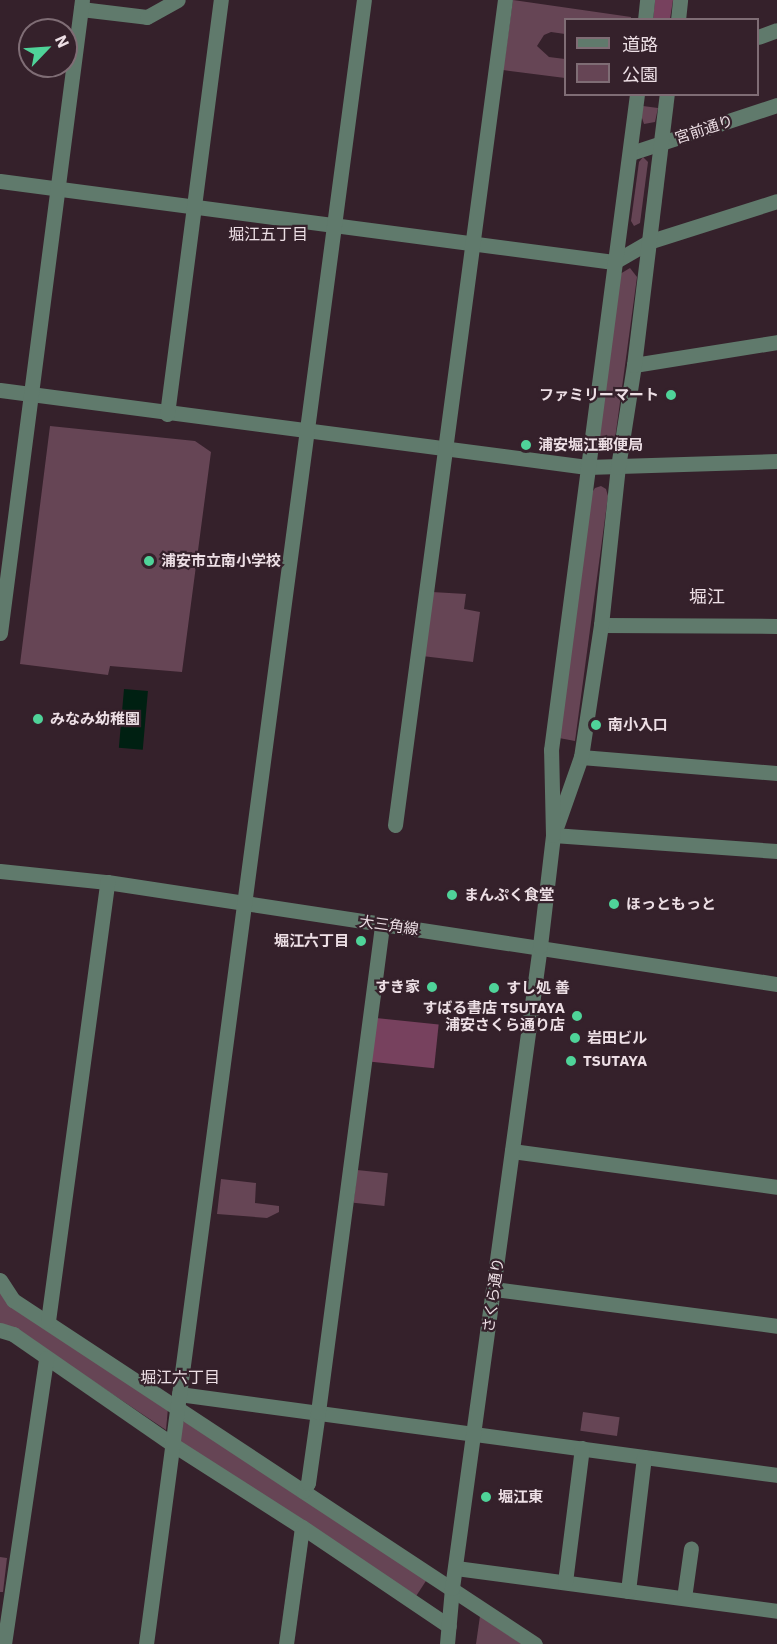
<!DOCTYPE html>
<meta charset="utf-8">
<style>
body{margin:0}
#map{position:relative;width:777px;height:1644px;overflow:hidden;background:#35212b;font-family:"IBM Plex Sans","Noto Sans JP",sans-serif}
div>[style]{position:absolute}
.green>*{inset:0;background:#664555;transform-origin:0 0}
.forest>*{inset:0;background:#77415e;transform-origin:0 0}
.water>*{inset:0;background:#002012;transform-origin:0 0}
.minor>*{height:15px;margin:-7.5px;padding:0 7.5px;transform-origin:7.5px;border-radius:7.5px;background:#607a6c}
.dots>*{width:16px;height:16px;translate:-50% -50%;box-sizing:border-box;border:3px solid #35212b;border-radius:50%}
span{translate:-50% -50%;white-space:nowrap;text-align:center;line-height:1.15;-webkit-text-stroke:4.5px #35212b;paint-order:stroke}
.street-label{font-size:15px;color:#eddfe5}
.poi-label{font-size:15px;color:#eddfe5;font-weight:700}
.right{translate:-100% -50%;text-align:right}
.left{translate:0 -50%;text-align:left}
.neighbourhood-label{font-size:16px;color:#eddfe5}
.quarter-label{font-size:18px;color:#eddfe5}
.legend{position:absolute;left:564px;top:18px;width:195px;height:78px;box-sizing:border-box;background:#35212b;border:2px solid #7f6d75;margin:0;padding:8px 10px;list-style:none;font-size:18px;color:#eddfe5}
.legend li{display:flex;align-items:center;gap:12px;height:30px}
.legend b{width:30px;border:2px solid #7f6d75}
.north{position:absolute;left:18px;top:18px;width:60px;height:60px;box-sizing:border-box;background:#35212b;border:2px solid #7f6d75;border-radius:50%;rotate:65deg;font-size:16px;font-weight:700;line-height:24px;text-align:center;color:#eddfe5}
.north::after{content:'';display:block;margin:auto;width:21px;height:27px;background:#4fd399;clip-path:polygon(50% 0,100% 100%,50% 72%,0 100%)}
</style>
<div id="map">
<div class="green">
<i style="clip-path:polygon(513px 0,631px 17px,631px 19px,566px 20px,565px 34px,551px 32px,544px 35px,537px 46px,549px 57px,565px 59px,565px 78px,503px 70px)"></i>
<i style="clip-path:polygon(643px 106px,658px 108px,655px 122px,644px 124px,641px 115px)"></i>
<i style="clip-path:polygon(643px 157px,648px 162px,640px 223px,634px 226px,631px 221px,639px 162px)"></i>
<i style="clip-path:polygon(630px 268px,637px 277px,615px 439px,612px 444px,606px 444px,599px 437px,620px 274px)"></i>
<i style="clip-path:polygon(50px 426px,195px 441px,211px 452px,182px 672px,110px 666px,108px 675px,20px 664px)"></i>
<i style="clip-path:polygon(601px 486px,606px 489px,608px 496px,575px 741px,559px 738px,591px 494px,595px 488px)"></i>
<i style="clip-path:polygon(432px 592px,466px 594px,464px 609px,480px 612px,473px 662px,422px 656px)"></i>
<i style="left:357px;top:1170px;width:31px;height:33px;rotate:6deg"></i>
<i style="clip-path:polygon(221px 1179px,256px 1183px,255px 1203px,279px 1206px,279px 1212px,267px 1218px,217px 1214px)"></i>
<i style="clip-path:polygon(0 1292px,168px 1408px,166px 1430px,15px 1329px,0 1325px)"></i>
<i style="left:583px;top:1412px;width:37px;height:19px;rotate:8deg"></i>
<i style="left:184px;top:1421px;width:290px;height:20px;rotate:33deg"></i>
<i style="clip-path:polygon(0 1557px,7px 1558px,3px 1592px,0 1592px)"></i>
<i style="clip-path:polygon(480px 1616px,522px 1644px,476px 1644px)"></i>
</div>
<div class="forest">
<i style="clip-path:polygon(655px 0,673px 0,670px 19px,653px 20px)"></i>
<i style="left:376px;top:1018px;width:63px;height:44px;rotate:6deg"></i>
</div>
<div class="water">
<i style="left:124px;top:689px;width:24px;height:59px;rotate:5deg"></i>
</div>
<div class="minor">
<i style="left:81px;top:9px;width:66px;rotate:6.9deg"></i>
<i style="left:147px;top:17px;width:35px;rotate:-29deg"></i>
<i style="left:645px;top:20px;width:20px;rotate:-84deg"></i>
<i style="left:678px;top:20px;width:20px;rotate:-84deg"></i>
<i style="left:758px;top:37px;width:20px;rotate:-20deg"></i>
<i style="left:631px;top:153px;width:154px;rotate:-18.2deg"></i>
<i style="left:0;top:181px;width:619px;rotate:7.52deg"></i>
<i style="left:614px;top:262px;width:39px;rotate:-30deg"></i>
<i style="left:648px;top:242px;width:135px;rotate:-17.6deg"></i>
<i style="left:634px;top:365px;width:145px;rotate:-9.1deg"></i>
<i style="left:0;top:390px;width:592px;rotate:7.47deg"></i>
<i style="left:587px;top:467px;width:190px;rotate:-1.8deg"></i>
<i style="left:167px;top:414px;width:418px;rotate:-82.6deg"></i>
<i style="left:601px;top:625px;width:176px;rotate:0.3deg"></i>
<i style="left:0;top:633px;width:638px;rotate:-82.62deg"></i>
<i style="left:581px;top:757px;width:197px;rotate:4.7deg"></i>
<i style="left:395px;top:825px;width:832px;rotate:-82.41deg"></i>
<i style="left:557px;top:825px;width:72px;rotate:-70.6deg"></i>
<i style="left:581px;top:757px;width:134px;rotate:-81.4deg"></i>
<i style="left:601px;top:625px;width:159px;rotate:-83.9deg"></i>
<i style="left:618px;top:467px;width:103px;rotate:-81.1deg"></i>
<i style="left:634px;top:365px;width:273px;rotate:-83.1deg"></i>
<i style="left:553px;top:835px;width:225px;rotate:4.1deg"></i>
<i style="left:0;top:871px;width:108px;rotate:5.9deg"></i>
<i style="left:107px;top:882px;width:678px;rotate:8.66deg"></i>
<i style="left:512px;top:1151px;width:267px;rotate:7.7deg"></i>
<i style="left:0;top:1280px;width:24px;rotate:57deg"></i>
<i style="left:13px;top:1300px;width:625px;rotate:33.39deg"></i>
<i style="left:494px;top:1289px;width:285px;rotate:7.4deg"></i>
<i style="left:48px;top:1321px;width:443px;rotate:-82.3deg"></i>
<i style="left:0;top:1330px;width:14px;rotate:17deg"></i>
<i style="left:13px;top:1334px;width:193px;rotate:34.7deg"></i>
<i style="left:172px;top:1444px;width:154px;rotate:32.6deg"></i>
<i style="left:302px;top:1527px;width:177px;rotate:34deg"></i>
<i style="left:179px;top:1394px;width:603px;rotate:7.71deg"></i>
<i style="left:303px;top:1491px;width:9px;rotate:-58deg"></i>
<i style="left:308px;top:1483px;width:72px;rotate:-82deg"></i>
<i style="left:318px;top:1412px;width:491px;rotate:-82.5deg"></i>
<i style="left:456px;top:1568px;width:324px;rotate:7.6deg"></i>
<i style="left:565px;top:1582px;width:135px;rotate:-82.8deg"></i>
<i style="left:628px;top:1591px;width:135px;rotate:-83.2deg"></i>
<i style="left:684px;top:1598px;width:50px;rotate:-82deg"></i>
<i style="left:4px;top:1644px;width:289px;rotate:-81.6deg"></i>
<i style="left:146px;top:1644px;width:1658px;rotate:-82.45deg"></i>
<i style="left:286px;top:1644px;width:118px;rotate:-82.2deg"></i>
<i style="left:447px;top:1644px;width:56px;rotate:-84.9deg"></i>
<i style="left:452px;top:1588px;width:648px;rotate:-82.2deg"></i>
<i style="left:540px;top:946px;width:112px;rotate:-83.3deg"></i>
<i style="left:553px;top:835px;width:85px;rotate:-91.3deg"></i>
<i style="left:551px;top:750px;width:662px;rotate:-82.53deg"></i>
</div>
<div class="dots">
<i style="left:671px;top:395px;background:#4fd399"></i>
<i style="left:526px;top:445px;background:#4fd399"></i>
<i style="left:149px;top:561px;background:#4fd399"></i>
<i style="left:38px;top:719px;background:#4fd399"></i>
<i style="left:596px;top:725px;background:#4fd399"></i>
<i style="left:452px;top:895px;background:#4fd399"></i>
<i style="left:614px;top:904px;background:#4fd399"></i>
<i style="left:361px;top:941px;background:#4fd399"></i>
<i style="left:432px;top:987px;background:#4fd399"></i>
<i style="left:494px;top:988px;background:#4fd399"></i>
<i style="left:577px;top:1016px;background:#4fd399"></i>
<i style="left:575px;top:1038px;background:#4fd399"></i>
<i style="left:571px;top:1061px;background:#4fd399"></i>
<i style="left:486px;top:1497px;background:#4fd399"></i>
</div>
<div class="street-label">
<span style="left:704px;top:129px;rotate:-18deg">宮前通り</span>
<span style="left:389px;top:925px;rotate:8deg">大三角線</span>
<span style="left:493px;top:1295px;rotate:-82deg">さくら通り</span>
</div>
<div class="poi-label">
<span class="right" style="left:659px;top:395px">ファミリーマート</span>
<span class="left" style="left:538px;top:445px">浦安堀江郵便局</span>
<span class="left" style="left:161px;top:561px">浦安市立南小学校</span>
<span class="left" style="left:50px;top:719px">みなみ幼稚園</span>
<span class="left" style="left:608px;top:725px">南小入口</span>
<span class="left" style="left:464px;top:895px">まんぷく食堂</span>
<span class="left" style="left:626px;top:904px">ほっともっと</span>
<span class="right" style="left:349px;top:941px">堀江六丁目</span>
<span class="right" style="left:420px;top:987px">すき家</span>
<span class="left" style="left:506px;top:988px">すし処 善</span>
<span class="right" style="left:565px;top:1016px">すばる書店 TSUTAYA<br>浦安さくら通り店</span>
<span class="left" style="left:587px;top:1038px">岩田ビル</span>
<span class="left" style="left:583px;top:1061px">TSUTAYA</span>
<span class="left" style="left:498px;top:1497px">堀江東</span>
</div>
<div class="neighbourhood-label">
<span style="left:268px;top:234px">堀江五丁目</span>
<span style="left:180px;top:1377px">堀江六丁目</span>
</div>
<div class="quarter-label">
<span style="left:707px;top:597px">堀江</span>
</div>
<ul class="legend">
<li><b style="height:8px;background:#607a6c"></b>道路</li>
<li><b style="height:16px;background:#664555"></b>公園</li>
</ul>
<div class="north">N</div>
</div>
